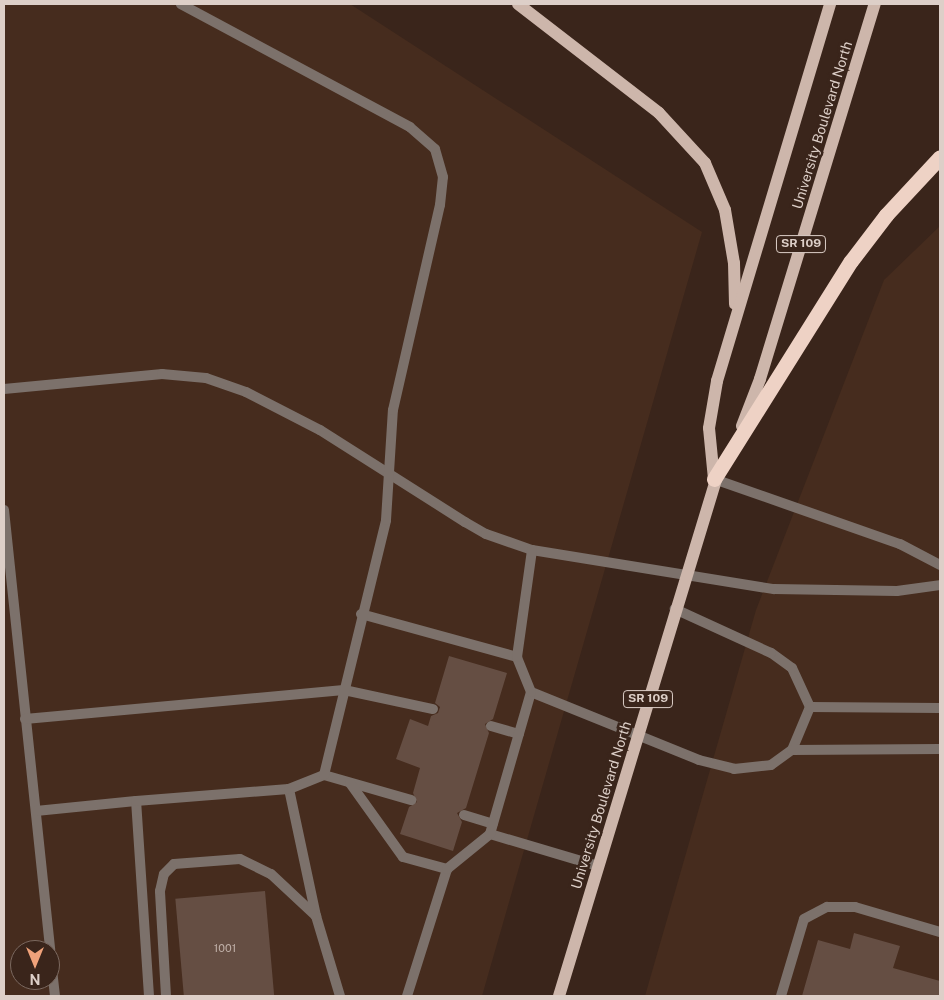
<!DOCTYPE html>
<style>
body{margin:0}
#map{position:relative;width:944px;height:1000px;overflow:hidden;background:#3a251b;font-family:"Public Sans",sans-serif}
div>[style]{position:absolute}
.built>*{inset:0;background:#462c1e}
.building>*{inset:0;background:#654e43;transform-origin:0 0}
.lane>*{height:10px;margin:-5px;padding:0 5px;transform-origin:5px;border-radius:5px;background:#7c716b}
.primary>*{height:12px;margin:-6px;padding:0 6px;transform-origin:6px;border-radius:6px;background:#cdb6ab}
.highway>*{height:15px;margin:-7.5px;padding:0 7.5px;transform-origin:7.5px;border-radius:7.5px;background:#eed2c5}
span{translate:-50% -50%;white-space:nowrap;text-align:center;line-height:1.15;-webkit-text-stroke:5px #3a251b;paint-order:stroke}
.number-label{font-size:11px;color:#bfafa7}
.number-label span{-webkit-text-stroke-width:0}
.shield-label span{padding:1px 4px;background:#3a251b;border:1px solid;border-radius:4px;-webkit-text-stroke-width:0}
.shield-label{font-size:12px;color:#ddcfc8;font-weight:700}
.street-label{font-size:14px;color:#ddcfc8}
.frame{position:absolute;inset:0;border:5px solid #ddcfc8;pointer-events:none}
.north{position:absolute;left:10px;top:940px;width:50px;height:50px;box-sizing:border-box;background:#3a251b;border:1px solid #7b6960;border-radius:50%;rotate:180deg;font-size:14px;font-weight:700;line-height:20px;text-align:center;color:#ddcfc8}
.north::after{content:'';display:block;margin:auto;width:18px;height:22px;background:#f0a27a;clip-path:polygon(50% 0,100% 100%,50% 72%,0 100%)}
</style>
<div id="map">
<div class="built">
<i style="clip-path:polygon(evenodd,4px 4px,350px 4px,702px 232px,482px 996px,4px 996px,4px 4px,20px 950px,50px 950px,50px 980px,20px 980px,20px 950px)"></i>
<i style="clip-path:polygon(940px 226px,940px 996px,645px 996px,756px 610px,884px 280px)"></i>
</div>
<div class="building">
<i style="clip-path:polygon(449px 656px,507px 673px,493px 719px,485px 724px,489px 733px,466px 808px,457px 813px,462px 822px,453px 851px,400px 834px,409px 807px,417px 802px,413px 793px,420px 768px,396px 759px,410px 719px,428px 726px,431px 716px,438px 713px,440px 707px,435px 703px)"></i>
<i style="left:265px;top:891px;width:105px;height:90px;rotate:85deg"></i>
<i style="clip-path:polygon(854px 933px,900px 946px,893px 968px,940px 981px,940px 996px,802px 996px,818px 940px,850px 949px)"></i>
</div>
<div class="lane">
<i style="left:4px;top:389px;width:159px;rotate:-5.4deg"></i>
<i style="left:162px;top:374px;width:44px;rotate:5.2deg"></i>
<i style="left:206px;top:378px;width:42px;rotate:19.3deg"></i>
<i style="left:246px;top:392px;width:83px;rotate:27.2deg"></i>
<i style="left:320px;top:430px;width:172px;rotate:32.4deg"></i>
<i style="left:465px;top:522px;width:24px;rotate:30deg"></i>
<i style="left:486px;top:534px;width:49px;rotate:19.2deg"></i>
<i style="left:532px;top:550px;width:245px;rotate:9.2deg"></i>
<i style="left:774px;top:589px;width:123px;rotate:0.9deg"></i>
<i style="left:897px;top:591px;width:43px;rotate:-7.9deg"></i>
<i style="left:714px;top:479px;width:197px;rotate:19.3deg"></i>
<i style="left:900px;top:544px;width:45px;rotate:27.7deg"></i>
<i style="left:4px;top:510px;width:442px;rotate:84deg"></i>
<i style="left:361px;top:614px;width:162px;rotate:15.4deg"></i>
<i style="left:531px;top:692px;width:181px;rotate:22deg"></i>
<i style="left:699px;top:760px;width:36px;rotate:14deg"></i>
<i style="left:734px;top:769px;width:37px;rotate:-6deg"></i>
<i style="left:771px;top:765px;width:26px;rotate:-36deg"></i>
<i style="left:792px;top:750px;width:47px;rotate:-67.3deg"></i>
<i style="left:810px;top:707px;width:43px;rotate:-114.8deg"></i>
<i style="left:792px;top:668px;width:26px;rotate:-144deg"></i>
<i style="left:771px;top:653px;width:106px;rotate:-155.4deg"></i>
<i style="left:810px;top:707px;width:130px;rotate:0.4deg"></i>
<i style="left:25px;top:719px;width:320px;rotate:-5.2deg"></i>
<i style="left:344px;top:690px;width:91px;rotate:12.1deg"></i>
<i style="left:491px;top:726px;width:29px;rotate:16deg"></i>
<i style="left:792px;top:750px;width:148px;rotate:-0.4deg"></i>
<i style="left:324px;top:775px;width:91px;rotate:16deg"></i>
<i style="left:350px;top:783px;width:91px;rotate:54.4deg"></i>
<i style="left:403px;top:857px;width:46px;rotate:15.3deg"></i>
<i style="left:289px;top:789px;width:130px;rotate:78deg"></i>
<i style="left:316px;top:916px;width:84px;rotate:73.3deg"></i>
<i style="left:36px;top:811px;width:100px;rotate:-5.7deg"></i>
<i style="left:464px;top:815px;width:30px;rotate:17deg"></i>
<i style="left:490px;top:834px;width:113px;rotate:16.5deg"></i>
<i style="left:50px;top:952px;width:44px;rotate:83.5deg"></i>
<i style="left:149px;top:996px;width:195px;rotate:-93.8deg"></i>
<i style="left:136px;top:801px;width:153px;rotate:-4.5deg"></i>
<i style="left:289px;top:789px;width:38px;rotate:-22deg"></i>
<i style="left:324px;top:775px;width:262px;rotate:-76.3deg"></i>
<i style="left:386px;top:520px;width:110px;rotate:-86.4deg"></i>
<i style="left:393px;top:410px;width:210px;rotate:-77.1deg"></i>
<i style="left:440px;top:205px;width:28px;rotate:-84deg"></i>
<i style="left:443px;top:177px;width:29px;rotate:-106deg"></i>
<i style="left:435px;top:149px;width:33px;rotate:-139deg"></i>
<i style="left:410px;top:127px;width:260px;rotate:-151.8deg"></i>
<i style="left:166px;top:996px;width:105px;rotate:-93.3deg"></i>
<i style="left:160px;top:891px;width:17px;rotate:-77deg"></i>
<i style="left:164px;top:874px;width:14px;rotate:-45deg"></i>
<i style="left:174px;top:864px;width:66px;rotate:-4.3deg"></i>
<i style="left:240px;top:859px;width:34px;rotate:26deg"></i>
<i style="left:271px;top:874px;width:62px;rotate:43deg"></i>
<i style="left:407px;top:996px;width:133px;rotate:-72.5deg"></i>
<i style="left:447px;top:869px;width:55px;rotate:-39.1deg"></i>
<i style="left:490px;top:834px;width:148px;rotate:-73.9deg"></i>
<i style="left:531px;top:692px;width:38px;rotate:-112deg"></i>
<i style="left:517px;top:657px;width:108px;rotate:-82deg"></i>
<i style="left:781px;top:996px;width:80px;rotate:-73.4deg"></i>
<i style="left:804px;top:919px;width:26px;rotate:-28deg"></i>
<i style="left:827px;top:907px;width:28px"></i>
<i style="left:855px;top:907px;width:89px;rotate:16.4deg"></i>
</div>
<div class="primary">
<i style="left:518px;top:4px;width:178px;rotate:37.7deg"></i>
<i style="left:659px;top:113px;width:68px;rotate:47.4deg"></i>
<i style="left:705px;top:163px;width:51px;rotate:66.9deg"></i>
<i style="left:725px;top:210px;width:54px;rotate:80.4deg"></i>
<i style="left:734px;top:263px;width:41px;rotate:88.6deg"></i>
<i style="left:742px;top:426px;width:50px;rotate:-69deg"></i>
<i style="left:760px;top:379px;width:392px;rotate:-73deg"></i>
<i style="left:714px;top:479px;width:51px;rotate:-95.6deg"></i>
<i style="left:709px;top:428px;width:48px;rotate:-80.3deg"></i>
<i style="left:717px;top:381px;width:394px;rotate:-73.3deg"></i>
<i style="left:559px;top:996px;width:550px;rotate:-73.08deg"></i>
</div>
<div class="highway">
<i style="left:714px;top:479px;width:257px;rotate:-57.9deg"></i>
<i style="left:851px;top:261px;width:58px;rotate:-52.7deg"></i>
<i style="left:886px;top:215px;width:79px;rotate:-47deg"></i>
</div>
<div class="number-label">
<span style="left:225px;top:948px">1001</span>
</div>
<div class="shield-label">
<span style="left:801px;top:244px">SR 109</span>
<span style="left:648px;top:699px">SR 109</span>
</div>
<div class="street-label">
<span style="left:822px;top:125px;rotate:-73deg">University Boulevard North</span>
<span style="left:601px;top:805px;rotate:-73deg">University Boulevard North</span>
</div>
<div class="frame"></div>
<div class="north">N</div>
</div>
